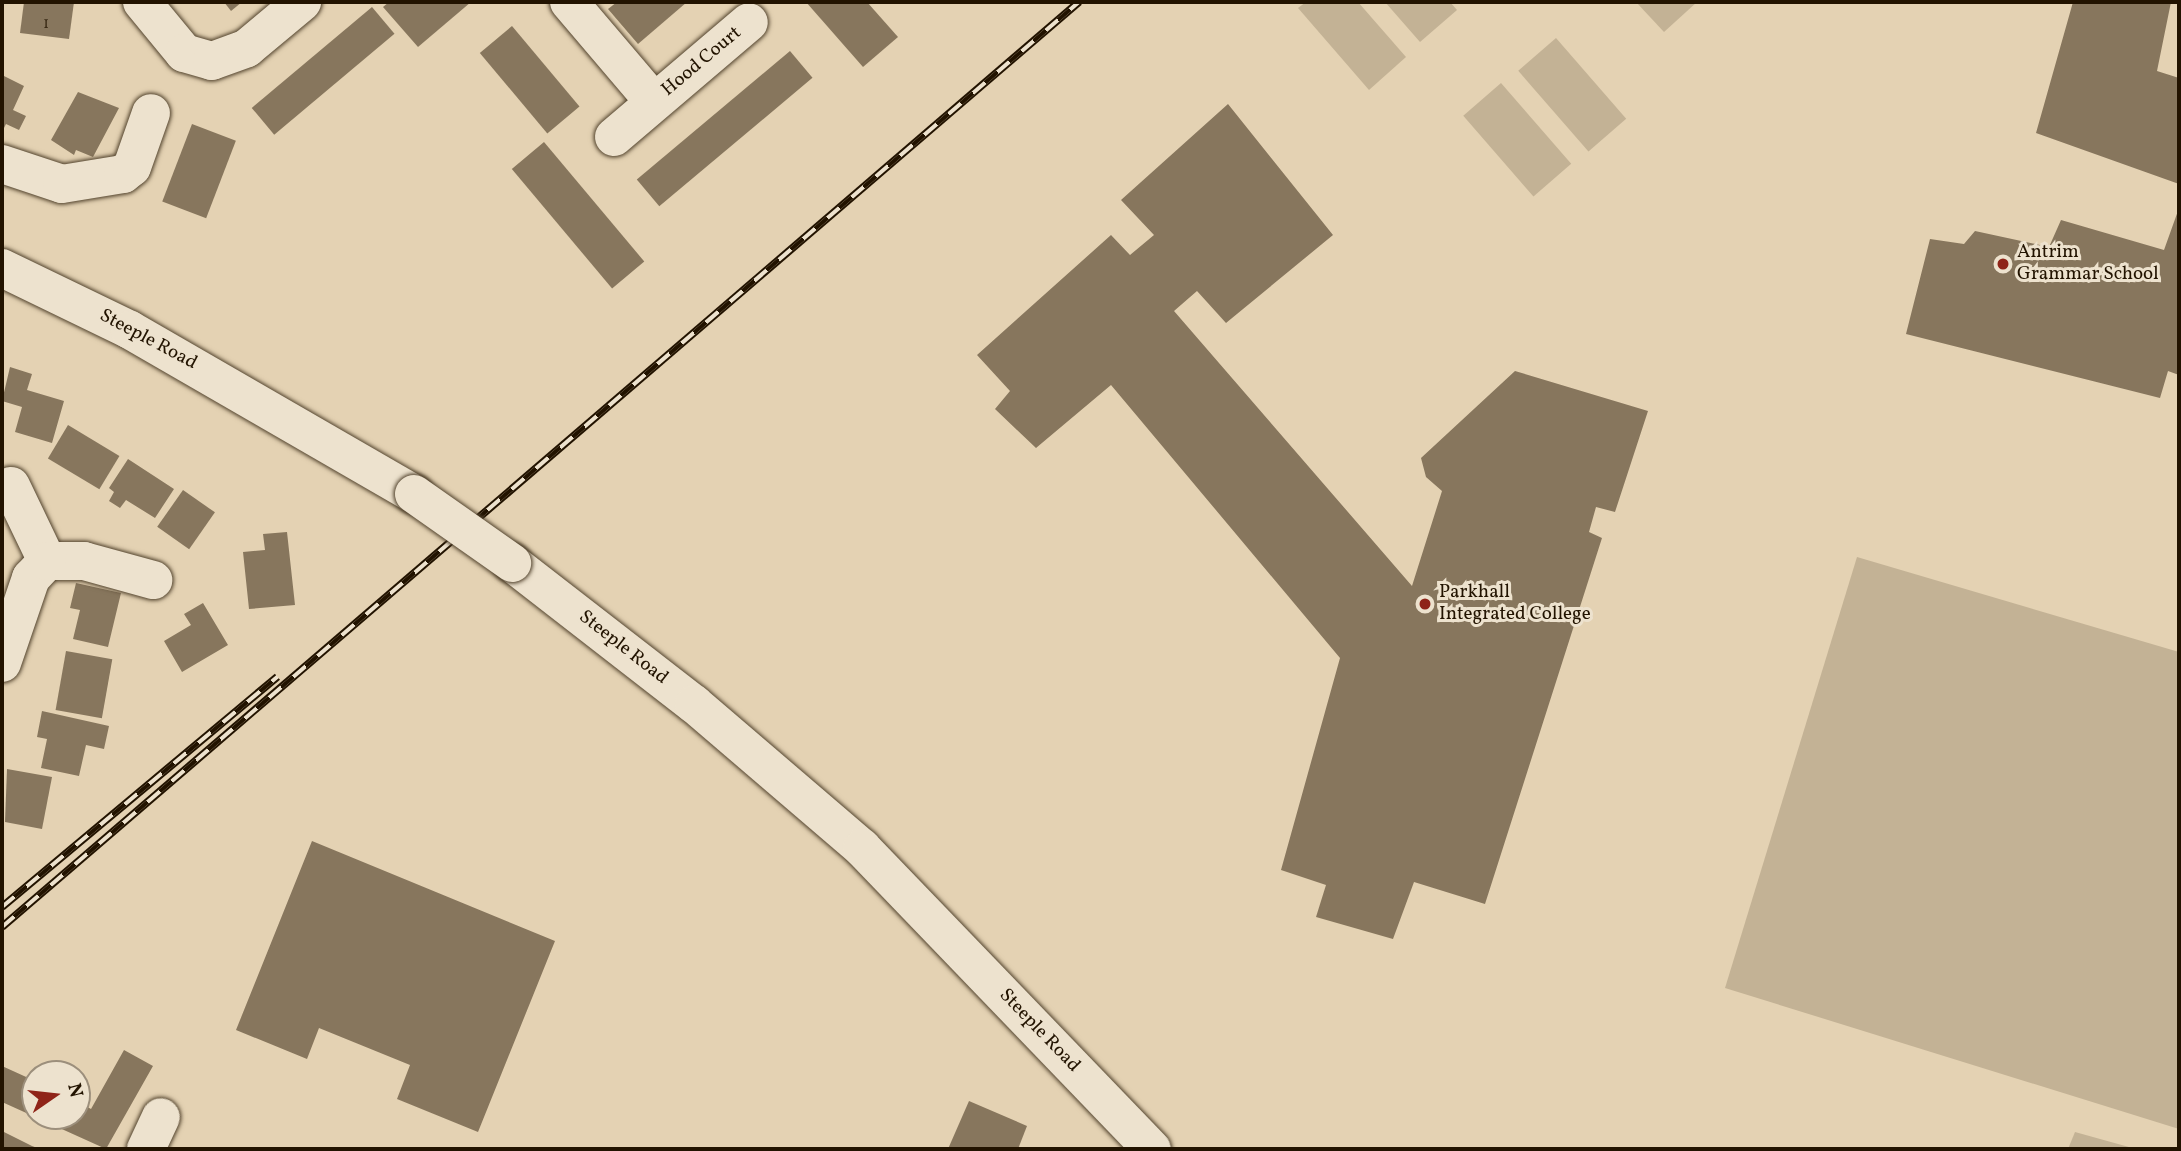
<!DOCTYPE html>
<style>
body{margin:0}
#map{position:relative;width:2181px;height:1151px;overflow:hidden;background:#e4d2b3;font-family:Vollkorn,serif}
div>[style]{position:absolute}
.green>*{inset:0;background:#c3b295;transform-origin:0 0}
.building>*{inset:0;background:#87765d;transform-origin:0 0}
.roads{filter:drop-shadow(0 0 2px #52432d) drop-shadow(0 0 2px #52432d)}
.minor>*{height:38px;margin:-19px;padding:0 19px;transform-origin:19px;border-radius:19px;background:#ede2ce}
.rail>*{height:8px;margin-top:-4px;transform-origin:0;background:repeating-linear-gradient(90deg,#ede2ce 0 16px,#221300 0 32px);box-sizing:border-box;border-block:2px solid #221300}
.bridges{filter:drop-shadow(0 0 2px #52432d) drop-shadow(0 0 2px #52432d)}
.minor-bridge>*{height:38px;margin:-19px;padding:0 19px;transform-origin:19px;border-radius:19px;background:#ede2ce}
.dots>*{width:19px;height:19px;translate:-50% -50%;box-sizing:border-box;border:4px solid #ede2ce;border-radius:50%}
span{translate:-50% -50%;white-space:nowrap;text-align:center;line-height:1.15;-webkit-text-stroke:6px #ede2ce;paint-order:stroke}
.number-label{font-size:16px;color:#3b2c17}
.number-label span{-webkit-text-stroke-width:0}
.street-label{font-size:19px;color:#221300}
.poi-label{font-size:19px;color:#221300}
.left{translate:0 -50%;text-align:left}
.frame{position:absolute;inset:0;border:4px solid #221300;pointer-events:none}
.north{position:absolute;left:21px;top:1060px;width:70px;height:70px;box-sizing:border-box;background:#ede2ce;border:2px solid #9c8f7c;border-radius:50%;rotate:76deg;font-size:19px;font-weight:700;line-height:28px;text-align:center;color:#221300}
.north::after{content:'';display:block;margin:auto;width:24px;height:32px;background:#8f2418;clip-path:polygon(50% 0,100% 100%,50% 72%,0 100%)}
</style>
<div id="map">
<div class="green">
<i style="clip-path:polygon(1306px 2px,1358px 2px,1406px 57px,1369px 90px,1298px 8px)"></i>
<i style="clip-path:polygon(1385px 2px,1450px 2px,1457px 10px,1420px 42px)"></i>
<i style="clip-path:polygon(1636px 2px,1697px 2px,1664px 32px)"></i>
<i style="left:1556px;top:38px;width:107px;height:50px;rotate:49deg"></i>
<i style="left:1501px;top:83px;width:107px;height:50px;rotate:49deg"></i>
<i style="clip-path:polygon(1857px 557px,2179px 652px,2179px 1129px,1725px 988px)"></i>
<i style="clip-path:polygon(2075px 1132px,2136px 1149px,2068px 1149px)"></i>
</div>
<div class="building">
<i style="clip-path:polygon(24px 2px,74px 2px,69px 39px,20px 33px)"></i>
<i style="clip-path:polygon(224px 2px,242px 2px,231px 11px)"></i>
<i style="clip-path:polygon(389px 2px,471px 2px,418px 47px,383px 7px)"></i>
<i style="clip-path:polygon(617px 2px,687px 2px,638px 44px,608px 9px)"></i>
<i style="clip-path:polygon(806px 2px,867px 2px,898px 37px,863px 67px)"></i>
<i style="clip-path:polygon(2073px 2px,2171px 2px,2157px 71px,2179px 78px,2179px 184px,2036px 133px)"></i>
<i style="left:372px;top:7px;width:35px;height:157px;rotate:50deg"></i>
<i style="left:512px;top:26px;width:105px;height:42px;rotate:50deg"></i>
<i style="left:790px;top:51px;width:35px;height:200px;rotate:50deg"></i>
<i style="clip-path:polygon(2px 75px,24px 86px,13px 110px,26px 116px,19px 130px,6px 124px,2px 132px)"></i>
<i style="clip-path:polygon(78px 92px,119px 108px,93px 157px,76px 150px,74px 155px,51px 140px)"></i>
<i style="clip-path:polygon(1228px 104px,1333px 235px,1226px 323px,1197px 291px,1174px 311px,1412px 586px,1442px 491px,1426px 477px,1421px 458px,1515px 371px,1648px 411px,1615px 512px,1596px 507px,1589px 532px,1602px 538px,1485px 904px,1414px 882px,1393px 939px,1316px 917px,1326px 885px,1281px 870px,1340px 658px,1111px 385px,1036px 448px,995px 409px,1010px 391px,977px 355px,1111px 235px,1130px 255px,1154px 235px,1121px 200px)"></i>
<i style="left:192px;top:124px;width:47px;height:83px;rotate:21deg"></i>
<i style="left:544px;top:142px;width:156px;height:42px;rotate:50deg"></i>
<i style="clip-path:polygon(2179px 208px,2179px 375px,2168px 371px,2160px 398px,1906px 334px,1930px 239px,1964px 244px,1975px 231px,2049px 247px,2061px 220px,2164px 250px)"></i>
<i style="clip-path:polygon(10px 367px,32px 374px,27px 390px,64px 401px,52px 443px,15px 432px,22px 407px,2px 401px)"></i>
<i style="left:68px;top:425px;width:60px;height:39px;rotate:31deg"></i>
<i style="clip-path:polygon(128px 459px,174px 489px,155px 518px,126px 500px,120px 508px,109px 501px,114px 492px,109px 488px)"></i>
<i style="left:183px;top:490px;width:39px;height:45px;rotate:35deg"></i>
<i style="clip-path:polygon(287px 532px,295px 605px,249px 609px,243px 552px,265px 550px,263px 534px)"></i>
<i style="clip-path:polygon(76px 583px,121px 593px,108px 647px,73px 639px,80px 610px,70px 608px)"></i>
<i style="clip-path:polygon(203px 603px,228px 645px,182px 672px,164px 641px,191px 625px,184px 614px)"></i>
<i style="left:66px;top:651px;width:47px;height:60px;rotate:10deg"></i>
<i style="clip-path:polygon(42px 711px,109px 726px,104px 749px,86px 745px,79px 776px,41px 768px,47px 739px,37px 737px)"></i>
<i style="clip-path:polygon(7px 769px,52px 777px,42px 829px,5px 822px)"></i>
<i style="clip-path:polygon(312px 841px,555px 941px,478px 1132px,397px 1099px,410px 1065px,319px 1028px,307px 1059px,236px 1030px)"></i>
<i style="clip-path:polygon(124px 1050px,153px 1066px,106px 1149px,2px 1102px,2px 1066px,35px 1081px,35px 1116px,77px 1116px,77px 1101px,91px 1109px)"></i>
<i style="clip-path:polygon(969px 1101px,1027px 1126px,1018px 1149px,948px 1149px)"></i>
<i style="clip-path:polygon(2px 1131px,32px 1146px,40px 1149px,2px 1149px)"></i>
</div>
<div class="roads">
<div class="minor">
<i style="left:142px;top:2px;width:66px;rotate:50.5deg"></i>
<i style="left:184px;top:53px;width:29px;rotate:16deg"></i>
<i style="left:212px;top:61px;width:37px;rotate:-20deg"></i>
<i style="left:247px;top:48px;width:72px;rotate:-39.9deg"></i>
<i style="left:569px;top:2px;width:131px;rotate:49.6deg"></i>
<i style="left:614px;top:137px;width:177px;rotate:-40.4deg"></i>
<i style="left:2px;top:164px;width:63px;rotate:18.4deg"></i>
<i style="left:62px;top:184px;width:62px;rotate:-9.3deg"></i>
<i style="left:123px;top:174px;width:11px;rotate:-38deg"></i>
<i style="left:132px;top:167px;width:57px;rotate:-70.6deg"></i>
<i style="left:2px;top:268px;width:142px;rotate:25.8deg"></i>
<i style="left:130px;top:330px;width:328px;rotate:30deg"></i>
<i style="left:11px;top:486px;width:83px;rotate:64.4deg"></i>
<i style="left:512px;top:563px;width:230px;rotate:37.8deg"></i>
<i style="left:694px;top:704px;width:221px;rotate:40.6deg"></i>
<i style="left:862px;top:848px;width:418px;rotate:46.1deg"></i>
<i style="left:2px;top:663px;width:90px;rotate:-71.2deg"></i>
<i style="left:31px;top:578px;width:23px;rotate:-47deg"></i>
<i style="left:47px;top:561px;width:37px"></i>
<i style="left:84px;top:561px;width:72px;rotate:15.4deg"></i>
<i style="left:146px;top:1149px;width:35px;rotate:-65deg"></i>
</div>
</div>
<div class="rail">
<i style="left:2px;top:907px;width:359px;rotate:-39.9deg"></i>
<i style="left:2px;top:927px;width:1420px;rotate:-40.66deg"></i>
</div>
<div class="bridges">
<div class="minor-bridge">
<i style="left:414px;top:494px;width:120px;rotate:35.1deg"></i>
</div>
</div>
<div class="dots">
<i style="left:2003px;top:264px;background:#8f2418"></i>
<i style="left:1425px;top:604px;background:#8f2418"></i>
</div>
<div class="number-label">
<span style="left:46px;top:24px">1</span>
</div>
<div class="street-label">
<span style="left:702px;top:62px;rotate:-40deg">Hood Court</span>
<span style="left:148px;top:340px;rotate:28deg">Steeple Road</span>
<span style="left:623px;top:648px;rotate:38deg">Steeple Road</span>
<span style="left:1039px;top:1031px;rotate:46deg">Steeple Road</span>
</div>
<div class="poi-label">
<span class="left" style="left:2017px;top:264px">Antrim<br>Grammar School</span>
<span class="left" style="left:1439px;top:604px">Parkhall<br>Integrated College</span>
</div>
<div class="frame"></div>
<div class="north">N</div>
</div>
